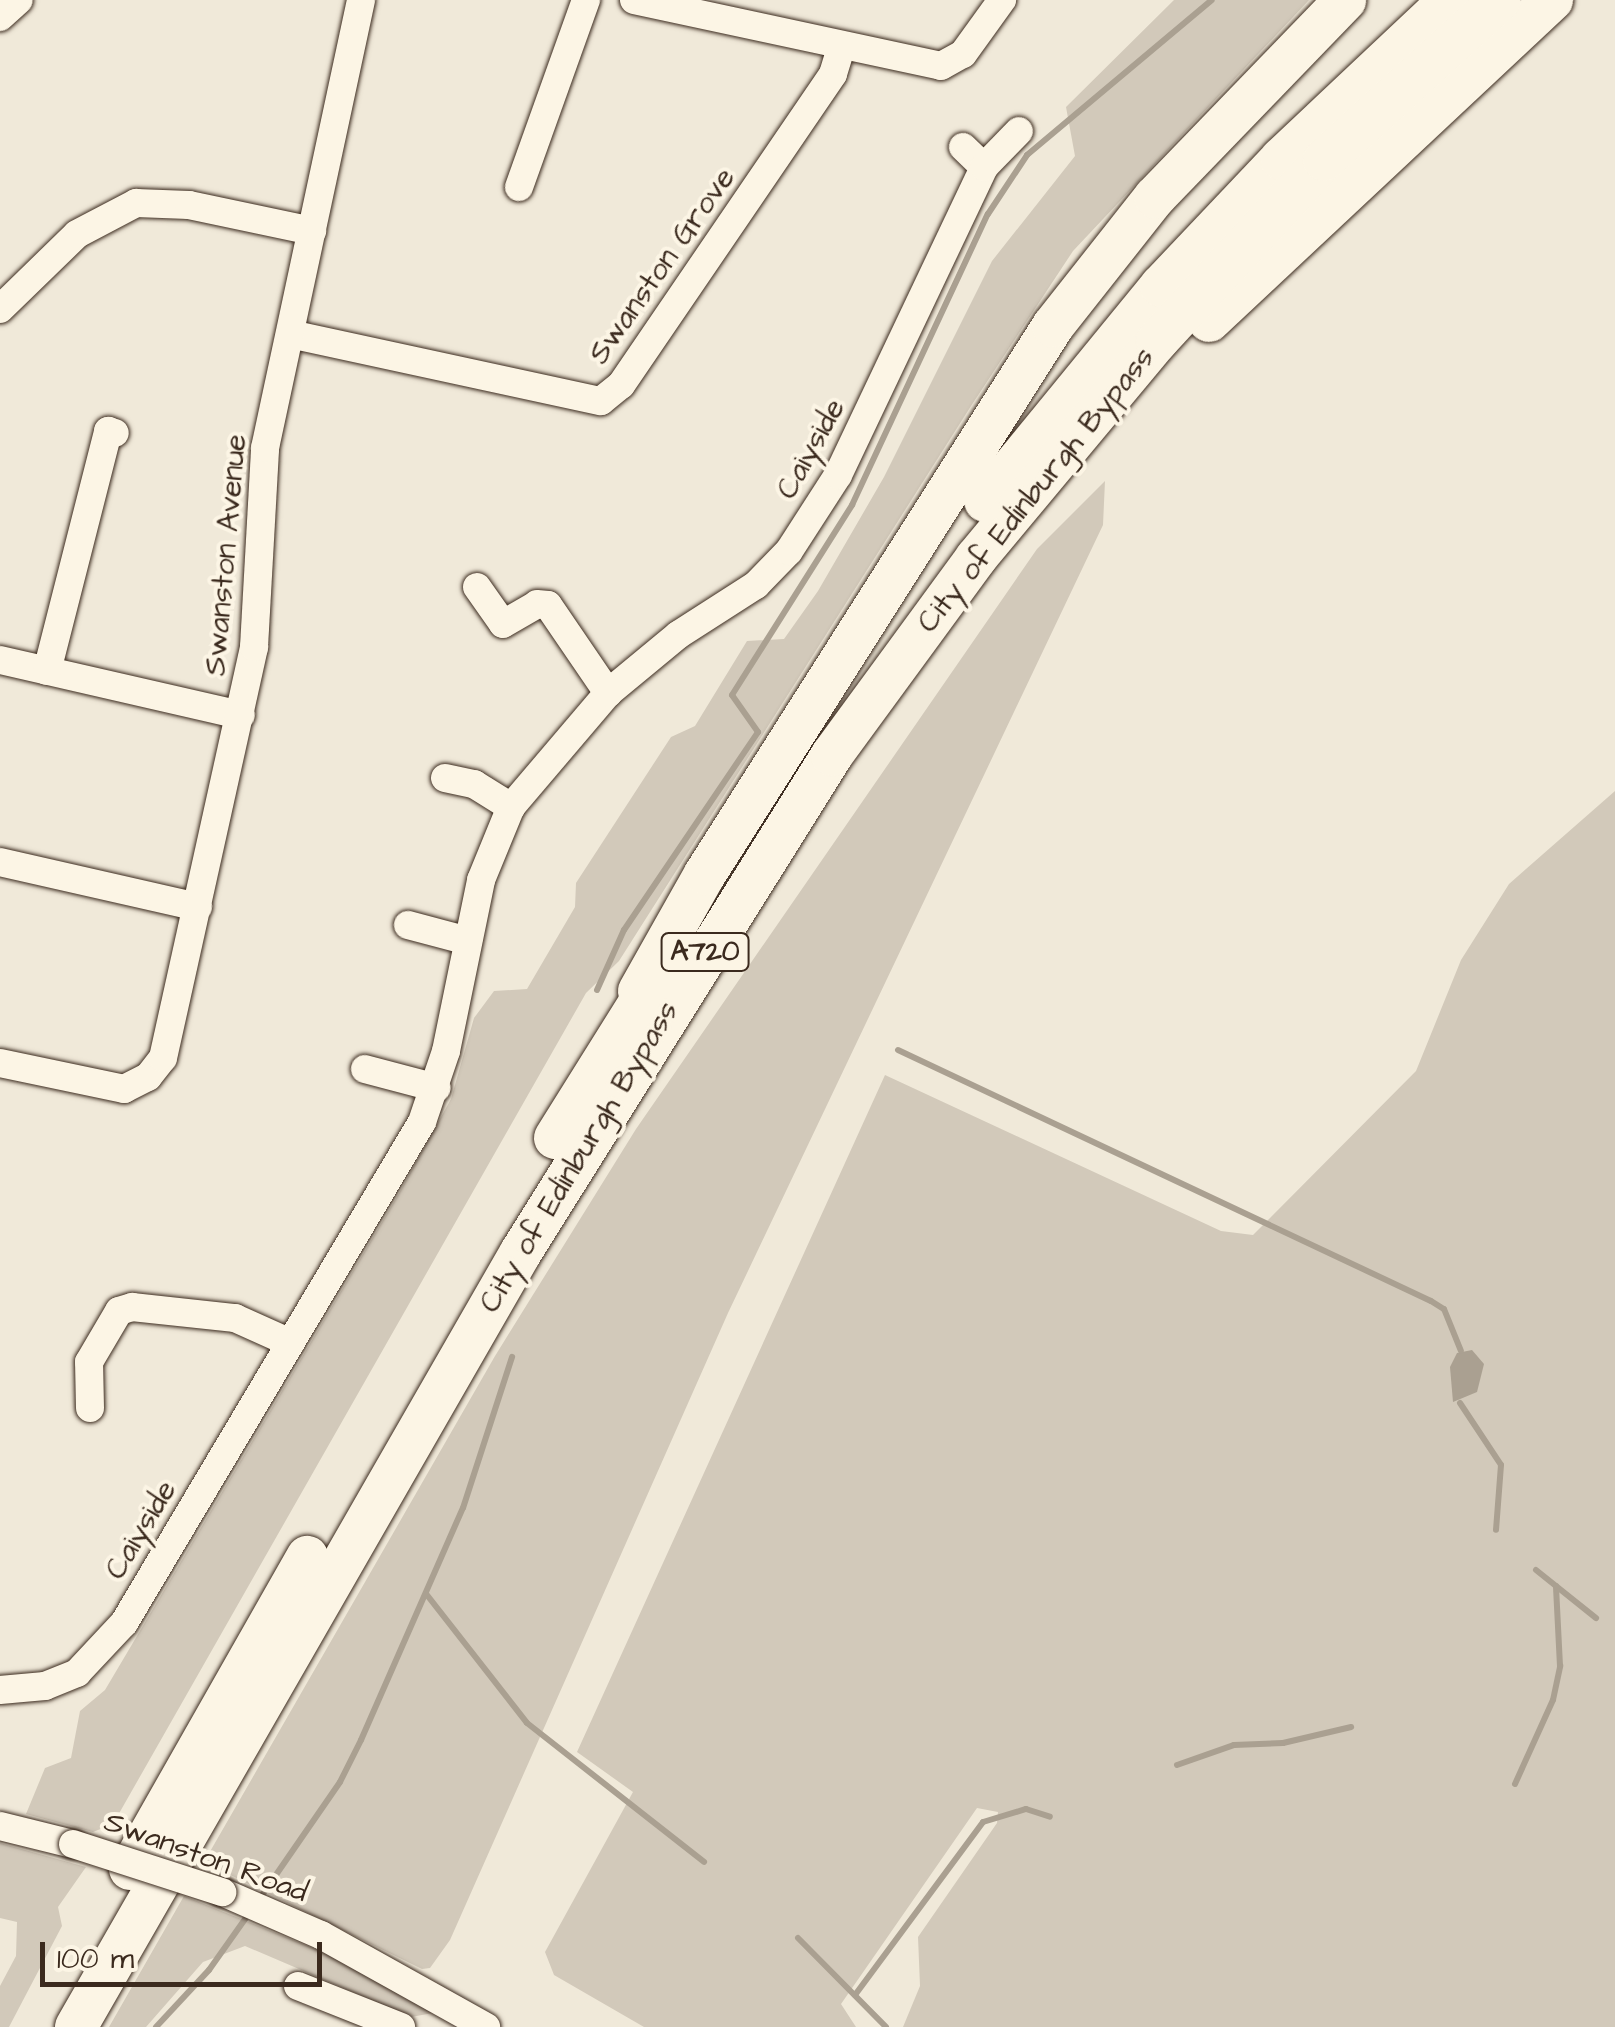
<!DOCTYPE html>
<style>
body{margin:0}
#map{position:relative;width:1615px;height:2027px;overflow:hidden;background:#f0e9d9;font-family:"Architects Daughter",sans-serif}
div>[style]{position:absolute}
.green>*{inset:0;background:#d2c9ba}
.water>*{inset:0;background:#aaa091}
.stream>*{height:6px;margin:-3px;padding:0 3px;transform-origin:3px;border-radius:3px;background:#aaa091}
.roads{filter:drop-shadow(0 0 2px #3b2a1e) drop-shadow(0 0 2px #3b2a1e)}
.minor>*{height:28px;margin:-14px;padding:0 14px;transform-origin:14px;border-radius:14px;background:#fcf5e5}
.highway>*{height:42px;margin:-21px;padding:0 21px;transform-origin:21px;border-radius:21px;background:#fcf5e5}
.bridges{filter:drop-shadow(0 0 2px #3b2a1e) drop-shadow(0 0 2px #3b2a1e)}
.minor-bridge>*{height:28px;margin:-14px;padding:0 14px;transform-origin:14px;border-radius:14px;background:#fcf5e5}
span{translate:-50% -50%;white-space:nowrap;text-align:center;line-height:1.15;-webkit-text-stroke:8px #fcf5e5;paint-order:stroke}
.shield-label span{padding:2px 8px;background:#fcf5e5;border:2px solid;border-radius:8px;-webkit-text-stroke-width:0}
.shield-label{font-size:28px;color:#3b2a1e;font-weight:700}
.street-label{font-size:30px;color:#3b2a1e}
.scale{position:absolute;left:40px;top:1942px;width:282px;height:45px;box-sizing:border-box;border:5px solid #3b2a1e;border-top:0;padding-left:12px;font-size:30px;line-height:35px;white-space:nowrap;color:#3b2a1e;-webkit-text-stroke:8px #fcf5e5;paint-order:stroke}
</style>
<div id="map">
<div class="green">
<i style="clip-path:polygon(1174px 0,1309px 0,1073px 251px,971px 406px,619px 961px,586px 993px,113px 1824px,93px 1832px,26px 1814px,45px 1768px,71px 1758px,80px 1711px,105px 1690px,398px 1195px,451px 1099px,474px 1018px,494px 991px,527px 989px,575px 907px,576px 883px,671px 737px,695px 726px,747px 641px,784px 639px,818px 591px,884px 477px,992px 261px,1075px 156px,1066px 107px)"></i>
<i style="clip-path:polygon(1105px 481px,1103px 525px,728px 1313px,450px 1940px,430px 1968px,422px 1969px,204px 1862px,495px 1356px,636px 1129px,1037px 549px)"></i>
<i style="clip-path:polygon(1615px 791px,1615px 2027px,903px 2027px,920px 1986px,918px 1937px,997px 1823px,998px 1812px,977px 1808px,841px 2004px,856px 2027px,644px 2027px,554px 1975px,545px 1952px,633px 1792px,577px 1752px,885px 1075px,1221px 1231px,1253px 1235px,1416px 1071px,1461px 960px,1509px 884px)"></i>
<i style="clip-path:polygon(0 1843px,86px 1867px,58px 1907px,62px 1926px,9px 2027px,0 2027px,0 1986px,16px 1956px,17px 1922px,0 1918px)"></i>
<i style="clip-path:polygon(184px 1896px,325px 1953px,433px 2013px,411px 2017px,245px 1946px,203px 1962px,146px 2027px,109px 2027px)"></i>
</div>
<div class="water">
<i style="clip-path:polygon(1472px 1350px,1484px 1364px,1477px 1392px,1453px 1402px,1450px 1367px,1457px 1353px)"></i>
</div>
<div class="stream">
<i style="left:597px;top:990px;width:66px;rotate:-65.8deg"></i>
<i style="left:624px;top:930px;width:239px;rotate:-55.9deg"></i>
<i style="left:758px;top:732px;width:45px;rotate:-125.1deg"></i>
<i style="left:732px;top:695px;width:225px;rotate:-57.7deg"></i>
<i style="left:852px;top:505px;width:321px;rotate:-65deg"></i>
<i style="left:988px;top:214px;width:71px;rotate:-56.5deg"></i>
<i style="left:1027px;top:155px;width:241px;rotate:-40deg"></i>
<i style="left:898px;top:1050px;width:589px;rotate:25.22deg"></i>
<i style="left:1431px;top:1301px;width:15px;rotate:32deg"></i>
<i style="left:1444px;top:1309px;width:45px;rotate:68deg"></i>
<i style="left:1460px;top:1403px;width:74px;rotate:56.5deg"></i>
<i style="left:1501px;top:1465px;width:65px;rotate:94.4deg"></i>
<i style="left:1536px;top:1570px;width:77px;rotate:38.7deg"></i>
<i style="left:427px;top:1595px;width:162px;rotate:52deg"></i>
<i style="left:527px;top:1723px;width:225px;rotate:38.1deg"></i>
<i style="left:1177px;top:1765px;width:60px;rotate:-19.3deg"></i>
<i style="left:1234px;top:1745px;width:49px;rotate:-2.3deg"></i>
<i style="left:1283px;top:1743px;width:70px;rotate:-13.2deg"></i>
<i style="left:1515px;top:1784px;width:92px;rotate:-65.7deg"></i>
<i style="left:1553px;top:1700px;width:35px;rotate:-78deg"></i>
<i style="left:1560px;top:1666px;width:80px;rotate:-92.9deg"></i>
<i style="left:260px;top:1898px;width:141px;rotate:-55.4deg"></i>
<i style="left:340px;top:1782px;width:47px;rotate:-63.4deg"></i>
<i style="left:361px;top:1740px;width:253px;rotate:-66.3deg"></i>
<i style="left:463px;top:1508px;width:159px;rotate:-72deg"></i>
<i style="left:798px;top:1938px;width:125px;rotate:45.3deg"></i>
<i style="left:855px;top:1995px;width:215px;rotate:-53.5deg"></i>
<i style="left:983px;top:1822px;width:45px;rotate:-16.8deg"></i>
<i style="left:1026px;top:1809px;width:25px;rotate:18deg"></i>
<i style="left:156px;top:2027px;width:78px;rotate:-47.1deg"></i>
<i style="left:209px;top:1970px;width:71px;rotate:-54.7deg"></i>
</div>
<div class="roads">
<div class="minor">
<i style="left:634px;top:0;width:314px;rotate:12.1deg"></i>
<i style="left:941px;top:66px;width:25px;rotate:-29deg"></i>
<i style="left:963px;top:54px;width:67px;rotate:-54.2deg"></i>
<i style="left:0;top:17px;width:25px;rotate:-42deg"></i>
<i style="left:963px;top:147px;width:29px;rotate:44deg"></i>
<i style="left:519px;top:187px;width:199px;rotate:-70.3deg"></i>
<i style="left:0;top:309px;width:107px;rotate:-44.2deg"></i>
<i style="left:77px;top:234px;width:67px;rotate:-27.7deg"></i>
<i style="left:136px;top:203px;width:53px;rotate:2.2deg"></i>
<i style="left:189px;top:205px;width:126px;rotate:11.9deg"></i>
<i style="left:290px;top:334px;width:318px;rotate:12.2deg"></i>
<i style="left:601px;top:401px;width:26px;rotate:-39deg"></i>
<i style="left:621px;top:385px;width:376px;rotate:-55.7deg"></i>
<i style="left:833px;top:74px;width:28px;rotate:-73deg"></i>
<i style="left:477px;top:587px;width:45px;rotate:54.9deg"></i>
<i style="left:503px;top:624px;width:39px;rotate:-30deg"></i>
<i style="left:537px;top:604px;width:11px;rotate:5deg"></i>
<i style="left:548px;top:605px;width:107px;rotate:55.7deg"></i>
<i style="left:0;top:660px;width:247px;rotate:12.9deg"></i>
<i style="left:47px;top:671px;width:248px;rotate:-75.7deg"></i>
<i style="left:108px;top:431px;width:7px;rotate:16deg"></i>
<i style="left:445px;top:778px;width:30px;rotate:12deg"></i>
<i style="left:474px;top:784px;width:44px;rotate:31.9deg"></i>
<i style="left:0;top:862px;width:203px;rotate:12.8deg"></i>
<i style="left:408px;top:925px;width:62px;rotate:14.9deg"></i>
<i style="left:0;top:1063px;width:127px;rotate:11.8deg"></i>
<i style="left:124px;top:1089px;width:27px;rotate:-27deg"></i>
<i style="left:148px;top:1077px;width:24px;rotate:-52deg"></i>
<i style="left:163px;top:1058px;width:421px;rotate:-77.5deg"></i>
<i style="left:254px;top:647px;width:199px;rotate:-86.8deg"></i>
<i style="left:265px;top:448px;width:458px;rotate:-77.9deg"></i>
<i style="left:365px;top:1069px;width:74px;rotate:14.8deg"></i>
<i style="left:90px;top:1408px;width:46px;rotate:-91.2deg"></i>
<i style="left:89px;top:1362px;width:59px;rotate:-59.5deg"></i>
<i style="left:119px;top:1311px;width:14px;rotate:-17deg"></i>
<i style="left:132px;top:1307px;width:104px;rotate:6.1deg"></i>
<i style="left:235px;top:1318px;width:61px;rotate:24.1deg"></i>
<i style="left:0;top:1690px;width:45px;rotate:-5.1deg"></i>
<i style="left:45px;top:1686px;width:35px;rotate:-22deg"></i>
<i style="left:77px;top:1673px;width:69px;rotate:-46.8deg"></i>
<i style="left:124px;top:1623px;width:583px;rotate:-59.26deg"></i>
<i style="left:422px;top:1122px;width:75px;rotate:-71.3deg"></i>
<i style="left:446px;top:1051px;width:175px;rotate:-78.4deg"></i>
<i style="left:481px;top:880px;width:79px;rotate:-67.7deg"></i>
<i style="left:511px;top:807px;width:150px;rotate:-49.6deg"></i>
<i style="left:608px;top:693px;width:91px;rotate:-39.6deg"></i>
<i style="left:678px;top:635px;width:93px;rotate:-32.7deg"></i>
<i style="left:756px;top:585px;width:47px;rotate:-45.9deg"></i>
<i style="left:789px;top:551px;width:90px;rotate:-57.2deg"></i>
<i style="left:838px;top:475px;width:341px;rotate:-64.6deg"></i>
<i style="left:984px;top:167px;width:50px;rotate:-45.8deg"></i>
<i style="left:0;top:1826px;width:75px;rotate:13.9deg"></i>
<i style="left:222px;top:1892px;width:108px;rotate:23.5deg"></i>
<i style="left:321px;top:1935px;width:189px;rotate:29.1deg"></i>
<i style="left:298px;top:1986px;width:111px;rotate:21.7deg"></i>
</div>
<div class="highway">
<i style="left:1209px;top:321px;width:470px;rotate:-43.1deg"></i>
<i style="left:985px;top:501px;width:278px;rotate:-50.7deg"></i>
<i style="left:1161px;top:286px;width:175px;rotate:-46.6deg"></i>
<i style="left:1281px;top:159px;width:232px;rotate:-43.3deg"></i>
<i style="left:639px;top:991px;width:134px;rotate:-60.6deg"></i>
<i style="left:705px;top:874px;width:649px;rotate:-57.58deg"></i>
<i style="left:1053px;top:326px;width:164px;rotate:-51.7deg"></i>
<i style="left:1155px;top:197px;width:274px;rotate:-46deg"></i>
<i style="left:555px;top:1138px;width:198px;rotate:-58deg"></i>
<i style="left:130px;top:1869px;width:359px;rotate:-60.4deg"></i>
<i style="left:76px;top:2027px;width:894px;rotate:-60.14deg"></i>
<i style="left:521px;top:1252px;width:586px;rotate:-57.96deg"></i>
<i style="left:832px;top:755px;width:244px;rotate:-53.8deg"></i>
<i style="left:976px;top:558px;width:283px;rotate:-50.2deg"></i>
<i style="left:1157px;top:341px;width:246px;rotate:-47.3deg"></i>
<i style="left:1324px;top:160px;width:238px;rotate:-42.3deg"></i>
</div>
</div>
<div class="bridges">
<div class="minor-bridge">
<i style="left:73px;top:1844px;width:157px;rotate:17.9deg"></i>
</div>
</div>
<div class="shield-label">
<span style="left:705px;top:952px">A720</span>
</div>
<div class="street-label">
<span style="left:662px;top:266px;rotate:-55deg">Swanston Grove</span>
<span style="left:811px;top:449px;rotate:-61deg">Caiyside</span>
<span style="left:1036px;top:490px;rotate:-51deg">City of Edinburgh Bypass</span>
<span style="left:226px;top:555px;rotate:-85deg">Swanston Avenue</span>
<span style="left:579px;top:1157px;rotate:-59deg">City of Edinburgh Bypass</span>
<span style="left:141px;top:1530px;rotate:-59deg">Caiyside</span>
<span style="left:206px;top:1857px;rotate:20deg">Swanston Road</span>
</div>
<div class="scale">100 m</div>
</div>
